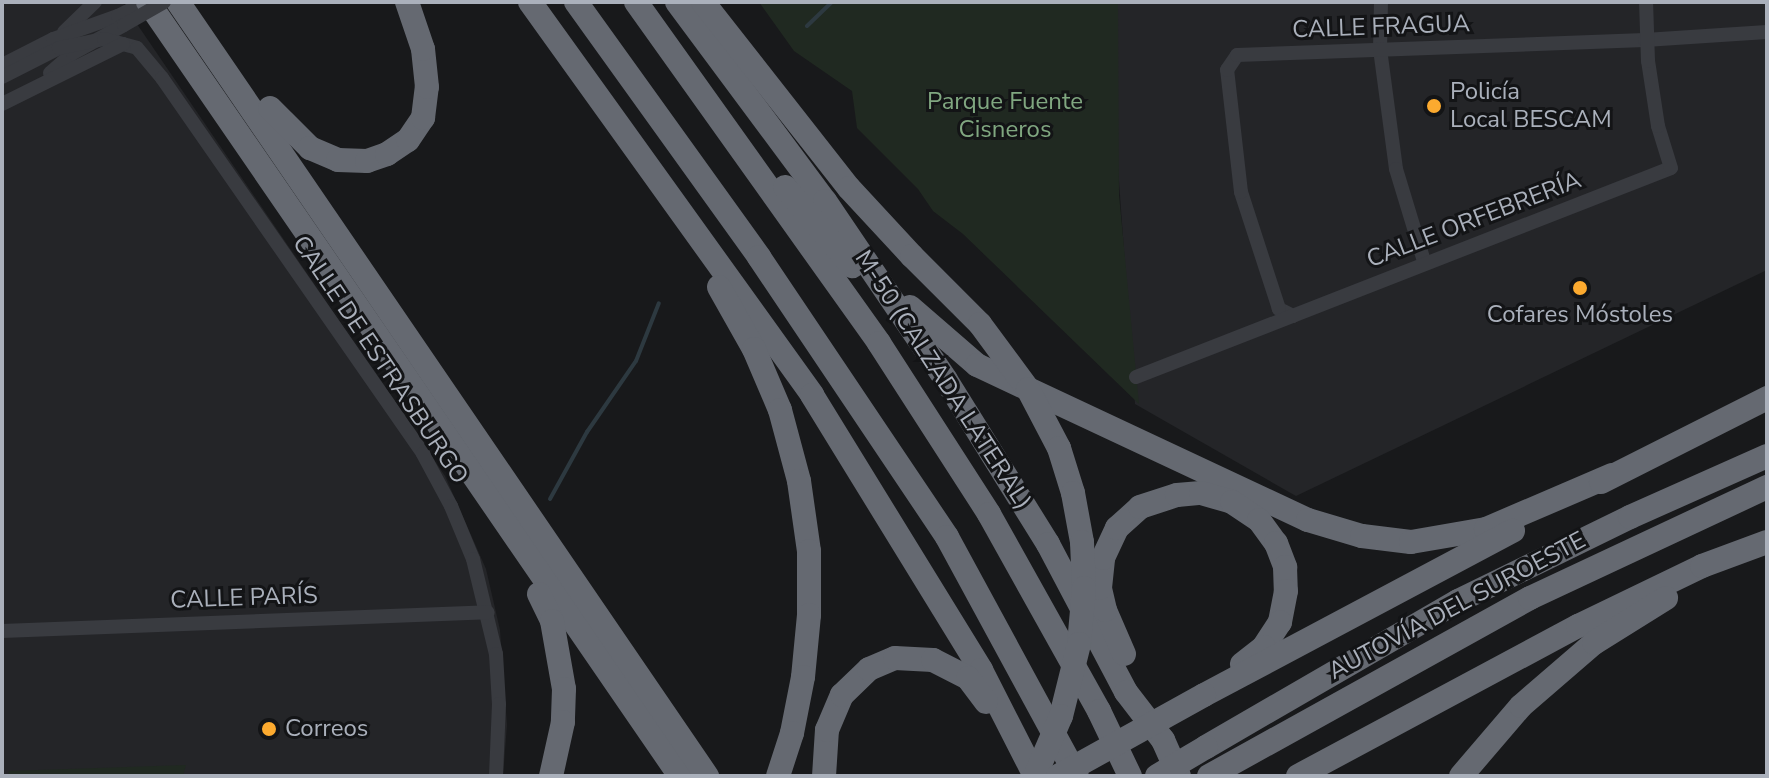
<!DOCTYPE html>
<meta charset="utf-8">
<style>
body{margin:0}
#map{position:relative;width:1769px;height:778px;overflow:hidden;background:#18191b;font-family:"Nunito Sans",sans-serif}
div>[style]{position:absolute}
.built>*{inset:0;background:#242528}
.green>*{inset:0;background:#202921}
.stream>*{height:4px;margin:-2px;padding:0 2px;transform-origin:2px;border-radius:2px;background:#2d3940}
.street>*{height:14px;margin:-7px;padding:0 7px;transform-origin:7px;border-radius:7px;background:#393b40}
.highway>*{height:24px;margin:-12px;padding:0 12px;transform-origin:12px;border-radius:12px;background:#656971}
.street-bridge>*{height:14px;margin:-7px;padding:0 7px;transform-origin:7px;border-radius:7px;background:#393b40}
.highway-bridge>*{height:24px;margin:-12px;padding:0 12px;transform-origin:12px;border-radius:12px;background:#656971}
.dots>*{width:22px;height:22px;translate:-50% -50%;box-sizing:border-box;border:4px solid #131416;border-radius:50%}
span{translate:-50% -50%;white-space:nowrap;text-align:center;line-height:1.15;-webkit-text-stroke:6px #131416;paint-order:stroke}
.street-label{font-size:24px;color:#aab0bb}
.poi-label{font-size:24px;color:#aab0bb}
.left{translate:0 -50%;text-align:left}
.park-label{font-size:24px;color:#80a780}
.frame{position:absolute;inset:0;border:4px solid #aab0bb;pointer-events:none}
</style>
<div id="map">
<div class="built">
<i style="clip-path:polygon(2px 2px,122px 2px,445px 476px,486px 569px,500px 630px,507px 725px,503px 776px,2px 776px)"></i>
<i style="clip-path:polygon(1116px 2px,1767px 2px,1767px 270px,1296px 496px,1135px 404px,1113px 98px)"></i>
</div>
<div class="green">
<i style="clip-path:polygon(759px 2px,1118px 2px,1119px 195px,1139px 404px,963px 234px,933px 211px,918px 189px,857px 128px,852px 91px,794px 51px)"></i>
<i style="clip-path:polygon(186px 765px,183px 776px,8px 776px,9px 771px)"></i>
</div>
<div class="stream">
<i style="left:807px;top:26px;width:35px;rotate:-44deg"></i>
<i style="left:550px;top:499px;width:77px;rotate:-61.1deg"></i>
<i style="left:587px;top:432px;width:86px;rotate:-55.4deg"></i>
<i style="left:636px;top:361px;width:62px;rotate:-68.4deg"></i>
</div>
<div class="street">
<i style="left:1381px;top:2px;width:47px;rotate:91.2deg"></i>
<i style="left:1380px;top:49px;width:121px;rotate:82.4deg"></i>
<i style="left:1396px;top:169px;width:96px;rotate:73.1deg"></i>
<i style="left:64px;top:32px;width:43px;rotate:-44.1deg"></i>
<i style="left:2px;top:65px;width:57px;rotate:-27deg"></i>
<i style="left:53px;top:39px;width:69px;rotate:-19.5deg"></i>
<i style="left:118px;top:16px;width:31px;rotate:-27deg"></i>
<i style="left:50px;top:73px;width:30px;rotate:-41deg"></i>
<i style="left:73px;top:53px;width:58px;rotate:-28.8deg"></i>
<i style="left:2px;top:77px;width:64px;rotate:-27deg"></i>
<i style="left:59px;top:48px;width:46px;rotate:-11.3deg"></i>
<i style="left:104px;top:39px;width:34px;rotate:15deg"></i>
<i style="left:137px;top:48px;width:39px;rotate:50deg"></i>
<i style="left:162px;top:78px;width:458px;rotate:55.2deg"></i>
<i style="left:423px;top:454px;width:59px;rotate:61.7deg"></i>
<i style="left:451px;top:506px;width:57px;rotate:67.5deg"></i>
<i style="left:473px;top:559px;width:98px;rotate:76.4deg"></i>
<i style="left:496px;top:654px;width:50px;rotate:86.6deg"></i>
<i style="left:499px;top:704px;width:72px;rotate:92.4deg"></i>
<i style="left:2px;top:104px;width:135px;rotate:-26.4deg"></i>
<i style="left:1293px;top:316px;width:16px;rotate:-153deg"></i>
<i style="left:1279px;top:309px;width:123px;rotate:-108deg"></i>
<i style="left:1241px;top:192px;width:123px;rotate:-96.5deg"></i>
<i style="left:1227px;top:70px;width:18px;rotate:-56deg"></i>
<i style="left:1237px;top:55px;width:408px;rotate:-2.1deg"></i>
<i style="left:1645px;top:40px;width:122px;rotate:-3.8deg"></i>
<i style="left:1136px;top:377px;width:574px;rotate:-21.34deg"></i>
<i style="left:1671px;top:168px;width:44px;rotate:-107.2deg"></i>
<i style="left:1658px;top:126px;width:66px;rotate:-98.7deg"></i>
<i style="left:1648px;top:61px;width:59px;rotate:-91.9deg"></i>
<i style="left:2px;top:631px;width:486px;rotate:-2.2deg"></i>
</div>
<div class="highway">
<i style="left:148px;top:2px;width:939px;rotate:55.5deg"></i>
<i style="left:178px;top:2px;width:938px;rotate:55.65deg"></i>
<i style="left:530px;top:2px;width:484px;rotate:54.3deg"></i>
<i style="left:812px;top:395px;width:323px;rotate:58.4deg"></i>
<i style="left:981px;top:670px;width:119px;rotate:63deg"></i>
<i style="left:576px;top:2px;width:314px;rotate:54.3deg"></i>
<i style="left:759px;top:257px;width:337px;rotate:56.1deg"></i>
<i style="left:947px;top:537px;width:272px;rotate:61.5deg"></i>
<i style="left:636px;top:2px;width:419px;rotate:54.5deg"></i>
<i style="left:879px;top:343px;width:203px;rotate:57.2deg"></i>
<i style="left:989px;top:514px;width:226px;rotate:60.8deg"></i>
<i style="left:1099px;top:711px;width:72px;rotate:64.5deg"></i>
<i style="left:677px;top:2px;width:248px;rotate:53.4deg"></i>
<i style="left:825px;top:201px;width:216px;rotate:55.9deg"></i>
<i style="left:946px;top:380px;width:193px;rotate:58.1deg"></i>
<i style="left:1048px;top:544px;width:167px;rotate:62.2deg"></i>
<i style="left:1126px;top:692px;width:61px;rotate:52.4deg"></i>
<i style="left:1163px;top:740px;width:39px;rotate:66deg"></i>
<i style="left:703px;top:2px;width:236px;rotate:51.9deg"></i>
<i style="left:849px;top:188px;width:93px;rotate:47.2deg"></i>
<i style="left:270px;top:108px;width:57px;rotate:45deg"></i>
<i style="left:310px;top:148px;width:30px;rotate:23deg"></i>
<i style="left:338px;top:160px;width:29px;rotate:2deg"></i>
<i style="left:367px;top:161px;width:21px;rotate:-19deg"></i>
<i style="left:387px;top:154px;width:25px;rotate:-34deg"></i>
<i style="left:408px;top:140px;width:27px;rotate:-56deg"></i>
<i style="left:423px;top:118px;width:31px;rotate:-83deg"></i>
<i style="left:427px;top:87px;width:38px;rotate:-96deg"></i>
<i style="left:423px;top:49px;width:50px;rotate:-108.8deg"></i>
<i style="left:785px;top:187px;width:104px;rotate:49.7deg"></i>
<i style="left:719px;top:287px;width:71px;rotate:60.6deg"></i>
<i style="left:754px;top:349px;width:66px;rotate:66.9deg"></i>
<i style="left:780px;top:410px;width:73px;rotate:75deg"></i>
<i style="left:799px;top:481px;width:71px;rotate:81.9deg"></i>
<i style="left:809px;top:551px;width:64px;rotate:90deg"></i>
<i style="left:809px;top:615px;width:62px;rotate:95.5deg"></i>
<i style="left:803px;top:677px;width:57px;rotate:101.1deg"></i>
<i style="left:792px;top:733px;width:45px;rotate:108deg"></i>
<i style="left:910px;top:307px;width:89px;rotate:40.9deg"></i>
<i style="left:977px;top:365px;width:365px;rotate:25.1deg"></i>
<i style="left:1308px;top:520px;width:56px;rotate:16.5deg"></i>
<i style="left:1362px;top:536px;width:49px;rotate:7deg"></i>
<i style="left:1411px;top:542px;width:76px;rotate:-9.8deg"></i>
<i style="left:1486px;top:529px;width:137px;rotate:-23.2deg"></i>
<i style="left:1601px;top:482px;width:186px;rotate:-26.8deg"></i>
<i style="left:539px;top:594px;width:30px;rotate:64deg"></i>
<i style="left:552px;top:621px;width:69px;rotate:80deg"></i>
<i style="left:564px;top:689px;width:33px;rotate:92deg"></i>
<i style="left:563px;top:722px;width:55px;rotate:102.5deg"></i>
<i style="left:1124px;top:654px;width:48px;rotate:-113.4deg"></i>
<i style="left:1105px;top:610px;width:23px;rotate:-103deg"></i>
<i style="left:1100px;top:588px;width:30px;rotate:-84deg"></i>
<i style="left:1103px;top:558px;width:33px;rotate:-65deg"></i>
<i style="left:1117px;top:528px;width:31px;rotate:-42deg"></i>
<i style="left:1140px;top:507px;width:39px;rotate:-18deg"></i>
<i style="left:1177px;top:495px;width:24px;rotate:-5deg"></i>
<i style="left:1201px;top:493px;width:32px;rotate:16deg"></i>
<i style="left:1232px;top:502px;width:32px;rotate:34deg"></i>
<i style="left:1259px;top:520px;width:29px;rotate:54deg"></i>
<i style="left:1276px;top:543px;width:26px;rotate:69deg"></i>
<i style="left:1285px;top:567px;width:24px;rotate:88deg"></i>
<i style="left:1286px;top:591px;width:32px;rotate:101deg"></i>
<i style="left:1280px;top:622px;width:30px;rotate:123deg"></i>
<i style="left:1264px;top:647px;width:28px;rotate:142deg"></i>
<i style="left:1204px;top:695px;width:350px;rotate:-28deg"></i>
<i style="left:1206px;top:747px;width:291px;rotate:-30.1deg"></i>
<i style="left:1458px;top:601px;width:191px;rotate:-26deg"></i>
<i style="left:1630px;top:517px;width:150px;rotate:-24deg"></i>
<i style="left:824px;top:776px;width:46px;rotate:-86.3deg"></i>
<i style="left:827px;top:730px;width:38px;rotate:-67deg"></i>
<i style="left:842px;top:695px;width:37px;rotate:-44deg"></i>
<i style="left:869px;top:669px;width:28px;rotate:-23deg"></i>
<i style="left:895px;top:658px;width:38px;rotate:3deg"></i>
<i style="left:933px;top:660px;width:39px;rotate:27deg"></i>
<i style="left:968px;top:678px;width:30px;rotate:53deg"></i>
<i style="left:1209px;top:776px;width:367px;rotate:-29deg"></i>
<i style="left:1530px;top:598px;width:262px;rotate:-25.1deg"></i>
<i style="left:1298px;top:776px;width:318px;rotate:-28.2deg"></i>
<i style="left:1578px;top:626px;width:138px;rotate:-25.8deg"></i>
<i style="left:1702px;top:566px;width:69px;rotate:-20.3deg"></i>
<i style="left:1461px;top:776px;width:92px;rotate:-49.4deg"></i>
<i style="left:1521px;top:706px;width:96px;rotate:-40.8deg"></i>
<i style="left:1594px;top:643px;width:85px;rotate:-32deg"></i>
</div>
<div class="street-bridge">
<i style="left:124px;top:25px;width:46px;rotate:-29.9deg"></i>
</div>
<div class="highway-bridge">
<i style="left:912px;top:256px;width:96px;rotate:45deg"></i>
<i style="left:980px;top:324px;width:81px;rotate:53.6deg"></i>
<i style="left:1028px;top:389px;width:67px;rotate:62.3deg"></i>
<i style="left:1059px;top:448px;width:47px;rotate:72.7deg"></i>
<i style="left:1073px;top:493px;width:50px;rotate:79.6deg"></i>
<i style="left:1082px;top:542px;width:46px;rotate:87.5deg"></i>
<i style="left:1084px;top:588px;width:56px;rotate:95.1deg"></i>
<i style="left:1079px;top:644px;width:74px;rotate:104deg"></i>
<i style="left:1061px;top:716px;width:65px;rotate:113.4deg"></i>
<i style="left:1058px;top:776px;width:167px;rotate:-29deg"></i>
<i style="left:1157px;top:776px;width:57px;rotate:-30.6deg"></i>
</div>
<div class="dots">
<i style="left:1434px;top:106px;background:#fcaa2f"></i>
<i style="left:1580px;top:288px;background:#fcaa2f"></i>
<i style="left:269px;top:729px;background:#fcaa2f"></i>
</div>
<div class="street-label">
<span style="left:1381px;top:27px;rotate:-2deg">CALLE FRAGUA</span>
<span style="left:1474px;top:220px;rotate:-21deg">CALLE ORFEBRERÍA</span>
<span style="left:380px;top:360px;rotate:56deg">CALLE DE ESTRASBURGO</span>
<span style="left:943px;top:380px;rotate:57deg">M-50 (CALZADA LATERAL)</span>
<span style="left:244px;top:598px;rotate:-2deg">CALLE PARÍS</span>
<span style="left:1457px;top:606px;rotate:-28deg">AUTOVÍA DEL SUROESTE</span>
</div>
<div class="poi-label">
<span class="left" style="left:1450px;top:106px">Policía<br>Local BESCAM</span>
<span style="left:1580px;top:315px">Cofares Móstoles</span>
<span class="left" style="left:285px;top:729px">Correos</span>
</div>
<div class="park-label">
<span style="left:1005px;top:116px">Parque Fuente<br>Cisneros</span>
</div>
<div class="frame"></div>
</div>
